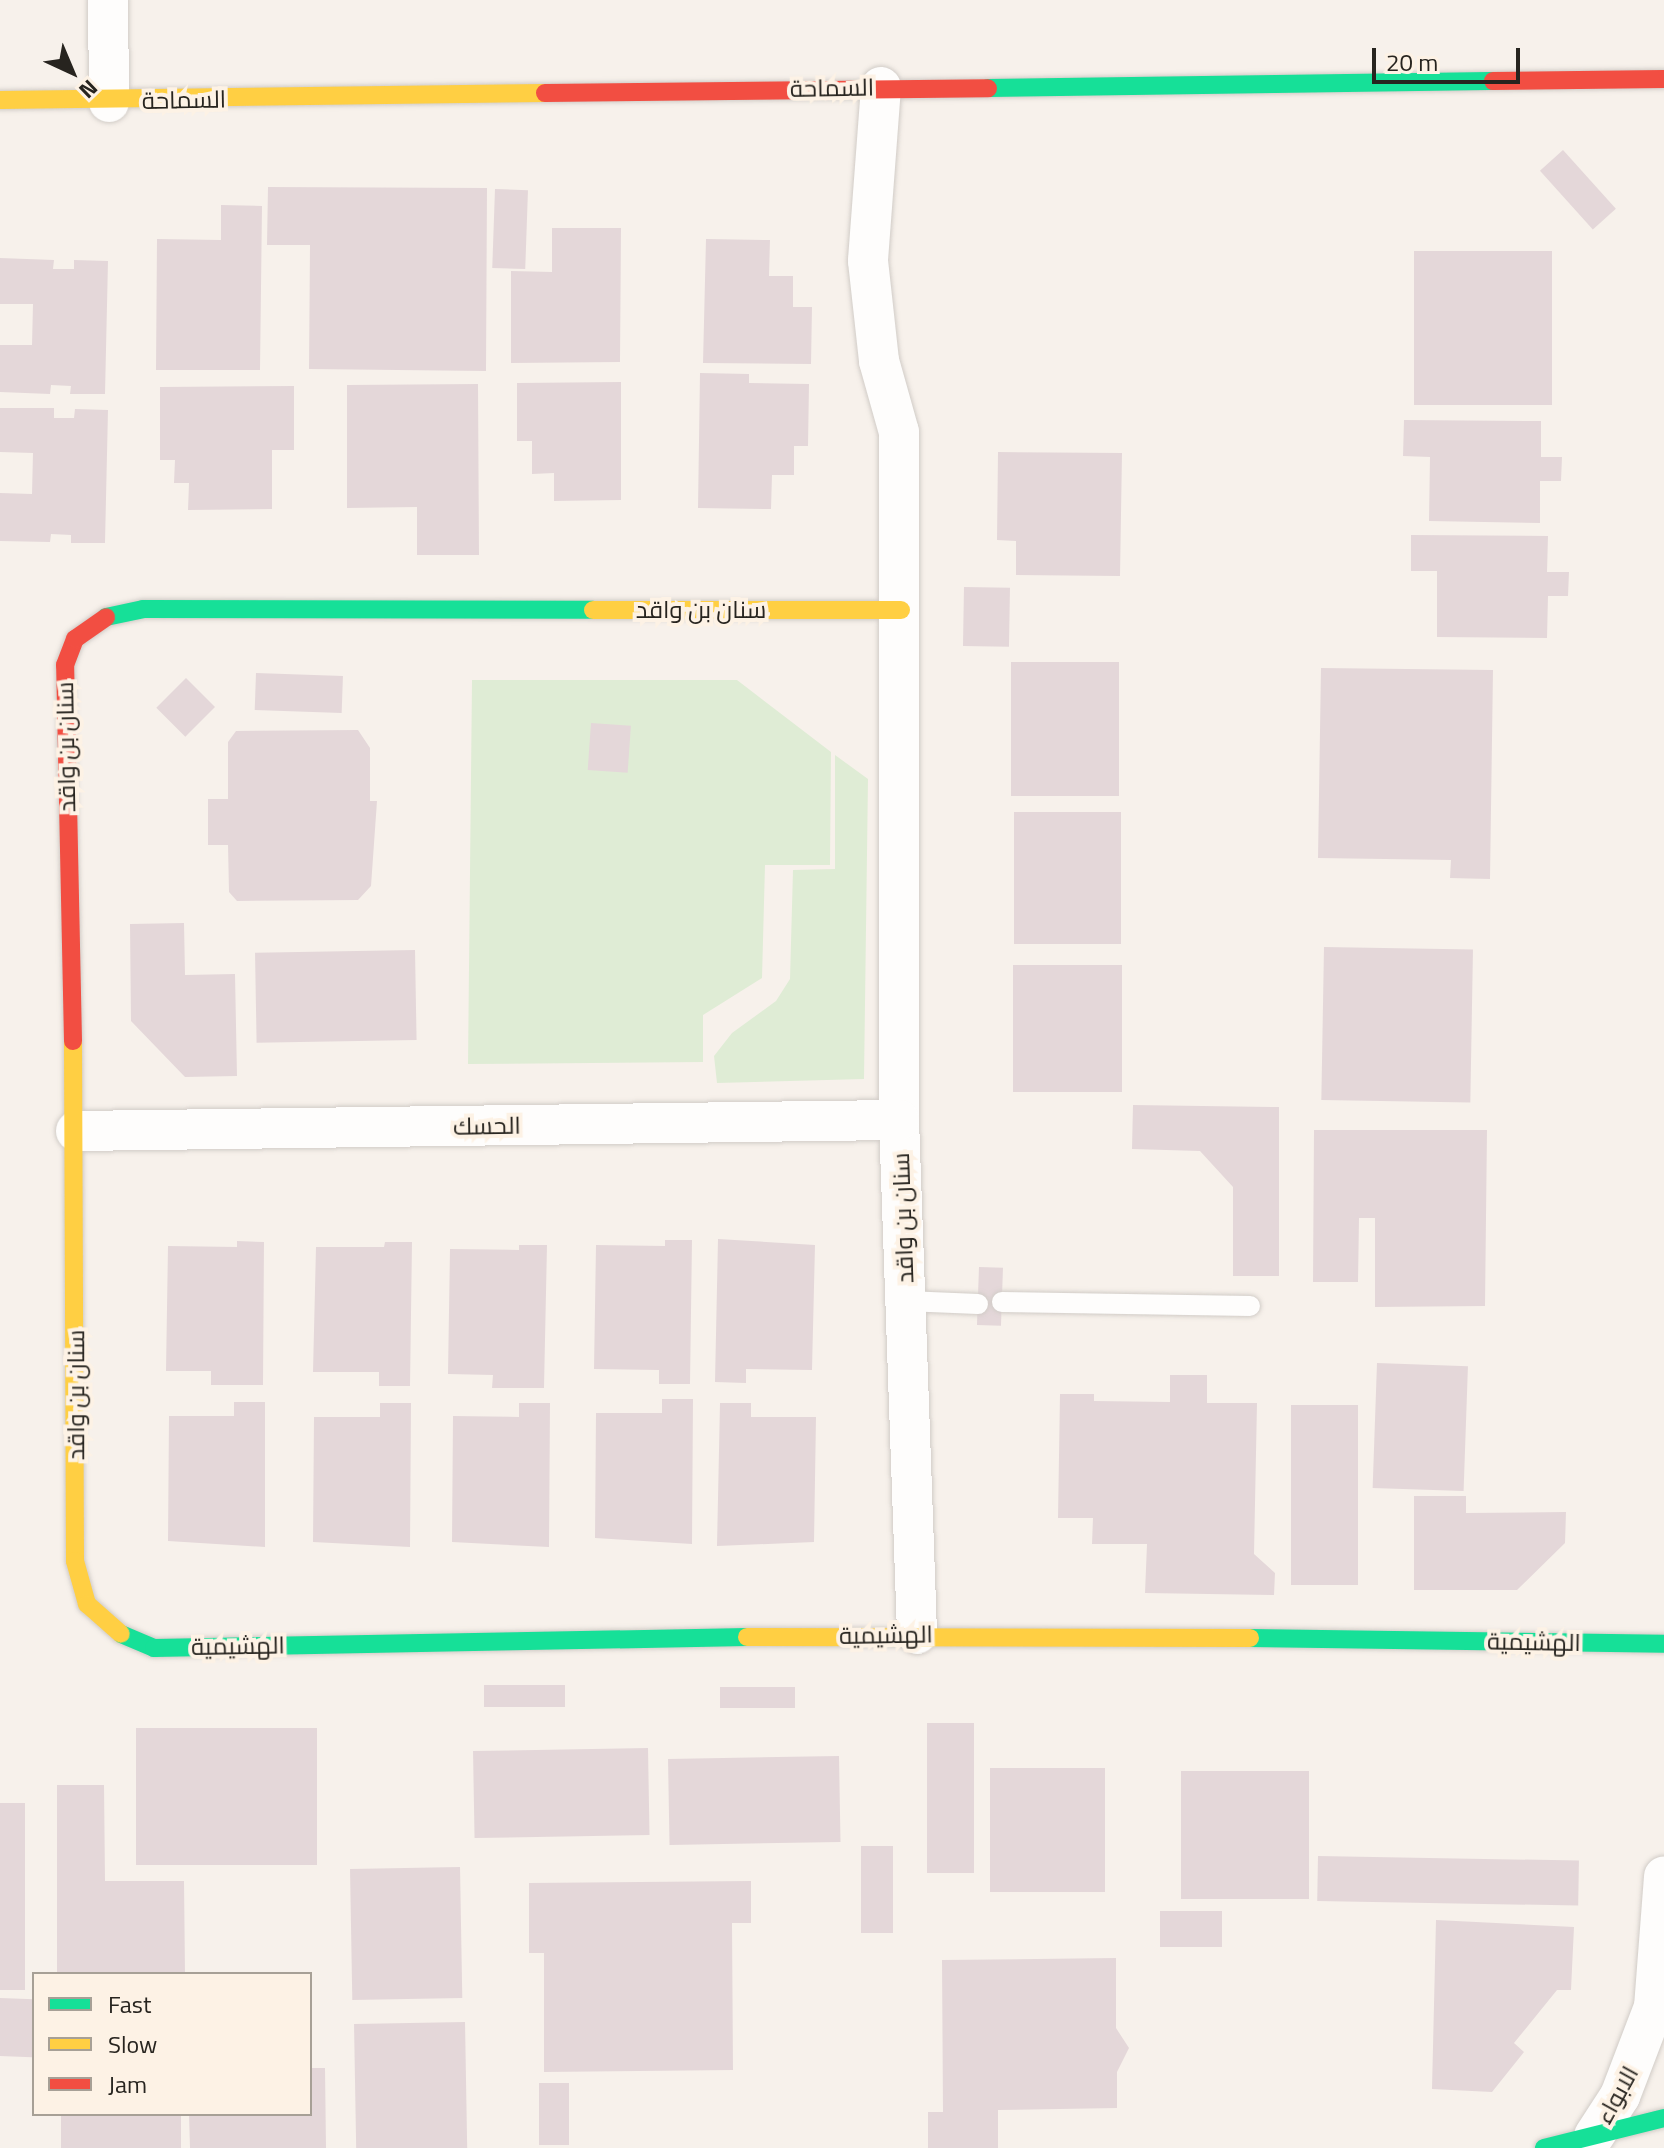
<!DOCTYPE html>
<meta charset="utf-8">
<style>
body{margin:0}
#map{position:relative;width:1664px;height:2148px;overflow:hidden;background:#f7f1eb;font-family:"Titillium Web",Cairo,sans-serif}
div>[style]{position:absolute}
.green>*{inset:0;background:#dfecd5}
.building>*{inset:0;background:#e4d7d9;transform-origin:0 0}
.roads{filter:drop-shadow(0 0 2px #d1ccc7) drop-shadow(0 0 2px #d1ccc7)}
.lane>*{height:20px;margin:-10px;padding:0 10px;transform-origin:10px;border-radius:10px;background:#fefdfc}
.street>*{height:40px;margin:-20px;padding:0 20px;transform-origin:20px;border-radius:20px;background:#fefdfc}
.fast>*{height:18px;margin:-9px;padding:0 9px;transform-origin:9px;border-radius:9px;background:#16e098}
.slow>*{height:18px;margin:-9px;padding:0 9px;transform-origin:9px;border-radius:9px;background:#ffcf43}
.jam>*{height:18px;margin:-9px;padding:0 9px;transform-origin:9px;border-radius:9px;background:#f24e42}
span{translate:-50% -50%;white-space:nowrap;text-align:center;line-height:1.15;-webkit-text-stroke:8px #fdf2e5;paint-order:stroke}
.street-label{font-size:24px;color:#27241f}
.legend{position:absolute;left:32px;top:1972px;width:280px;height:144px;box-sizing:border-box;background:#fdf2e5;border:2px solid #a7a096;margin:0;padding:10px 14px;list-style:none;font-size:24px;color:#27241f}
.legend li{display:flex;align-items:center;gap:16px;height:40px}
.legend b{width:40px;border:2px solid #a7a096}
.north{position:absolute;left:32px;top:32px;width:80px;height:80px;-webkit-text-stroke:6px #fdf2e5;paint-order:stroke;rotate:136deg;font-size:22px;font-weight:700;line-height:32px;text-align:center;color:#27241f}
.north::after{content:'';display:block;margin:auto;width:28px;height:36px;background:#27241f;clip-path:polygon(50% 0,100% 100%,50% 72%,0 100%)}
.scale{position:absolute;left:1372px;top:48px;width:148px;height:36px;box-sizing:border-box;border:4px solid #27241f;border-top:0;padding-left:10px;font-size:24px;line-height:28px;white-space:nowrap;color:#27241f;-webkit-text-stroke:6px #fdf2e5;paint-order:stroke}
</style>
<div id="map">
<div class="green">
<i style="clip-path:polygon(472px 680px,737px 680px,831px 752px,830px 865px,765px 865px,762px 978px,703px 1015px,703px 1062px,468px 1064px)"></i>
<i style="clip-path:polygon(835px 755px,868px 779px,864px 1079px,717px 1083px,714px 1056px,732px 1033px,776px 1001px,790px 979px,793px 870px,835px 869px)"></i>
</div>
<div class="building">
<i style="left:1563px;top:150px;width:79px;height:31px;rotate:48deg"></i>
<i style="clip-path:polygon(268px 187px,487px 188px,486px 371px,309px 369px,310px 245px,267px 245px)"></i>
<i style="left:495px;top:189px;width:33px;height:79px;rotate:2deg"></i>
<i style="clip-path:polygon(221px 205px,262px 206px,260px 370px,156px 370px,157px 239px,221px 240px)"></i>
<i style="clip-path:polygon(552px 228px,621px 228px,620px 362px,511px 363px,511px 271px,552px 272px)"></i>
<i style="clip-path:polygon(706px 239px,770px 240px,769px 276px,793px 276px,793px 307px,812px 307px,811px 364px,703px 363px)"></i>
<i style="left:1414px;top:251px;width:138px;height:154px"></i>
<i style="clip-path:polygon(0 258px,54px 260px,53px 269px,74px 269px,74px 260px,108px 261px,105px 394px,70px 394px,71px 386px,51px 385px,50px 394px,0 392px,0 345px,32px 345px,33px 304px,0 304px)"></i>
<i style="clip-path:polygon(700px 373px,749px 374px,749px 383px,809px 384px,808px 446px,794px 446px,794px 475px,772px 475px,771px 509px,698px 508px)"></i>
<i style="clip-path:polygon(621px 382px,621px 500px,554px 501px,554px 473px,532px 474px,532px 441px,517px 441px,517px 383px)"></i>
<i style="clip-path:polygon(478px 384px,479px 555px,417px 555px,417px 507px,347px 508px,347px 385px)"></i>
<i style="clip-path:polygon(294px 386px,294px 450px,272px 450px,272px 509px,188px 510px,189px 483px,174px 483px,175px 460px,160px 460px,160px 387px)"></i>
<i style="clip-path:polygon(0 408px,54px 408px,54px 418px,74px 418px,75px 409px,108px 410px,105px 543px,71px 543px,71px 535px,51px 534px,50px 542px,0 541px,0 493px,32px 494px,33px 453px,0 452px)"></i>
<i style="clip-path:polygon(1404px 420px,1541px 421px,1541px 457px,1562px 457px,1561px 481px,1540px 481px,1540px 523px,1429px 521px,1430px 457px,1403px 456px)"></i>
<i style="clip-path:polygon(998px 452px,1122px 453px,1120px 576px,1016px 575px,1016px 541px,997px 540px)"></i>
<i style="clip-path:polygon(1411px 535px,1548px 536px,1547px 572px,1569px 572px,1568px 596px,1548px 596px,1547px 638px,1437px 637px,1437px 571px,1411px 571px)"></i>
<i style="left:964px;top:587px;width:46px;height:59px;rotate:1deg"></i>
<i style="left:1011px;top:662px;width:108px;height:134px"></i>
<i style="clip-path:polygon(1321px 668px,1493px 670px,1490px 879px,1450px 878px,1451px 860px,1318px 858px)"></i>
<i style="left:256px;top:673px;width:87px;height:37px;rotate:2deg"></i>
<i style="left:186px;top:678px;width:41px;height:42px;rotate:45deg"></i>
<i style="left:591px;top:723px;width:40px;height:47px;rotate:4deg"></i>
<i style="clip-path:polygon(358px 730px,370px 748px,370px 801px,377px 801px,371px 886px,358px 900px,237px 901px,229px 892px,228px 845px,208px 845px,208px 799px,228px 799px,228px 742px,236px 731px)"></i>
<i style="left:1121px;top:812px;width:132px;height:107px;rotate:90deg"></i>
<i style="clip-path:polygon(184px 923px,185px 975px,235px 974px,237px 1076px,185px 1077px,131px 1021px,130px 924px)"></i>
<i style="left:1324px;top:947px;width:149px;height:153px;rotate:1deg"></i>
<i style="left:415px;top:950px;width:90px;height:160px;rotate:89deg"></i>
<i style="left:1122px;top:965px;width:127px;height:109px;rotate:90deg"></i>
<i style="clip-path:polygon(1133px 1105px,1279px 1107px,1279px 1276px,1233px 1276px,1233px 1187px,1200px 1151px,1132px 1149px)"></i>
<i style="clip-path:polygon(1314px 1130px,1487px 1130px,1485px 1306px,1375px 1307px,1375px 1218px,1359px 1218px,1358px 1282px,1313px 1282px)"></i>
<i style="clip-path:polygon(718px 1239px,815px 1245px,812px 1370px,746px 1369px,746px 1383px,715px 1382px)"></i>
<i style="clip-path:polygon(665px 1240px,692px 1240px,690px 1384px,659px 1384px,659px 1370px,594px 1369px,596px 1245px,665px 1246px)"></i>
<i style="clip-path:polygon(237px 1241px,264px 1242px,263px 1385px,211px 1385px,211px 1371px,166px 1371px,168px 1246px,237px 1247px)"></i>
<i style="clip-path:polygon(385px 1242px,412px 1242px,410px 1386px,379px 1386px,379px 1372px,313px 1372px,316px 1247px,384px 1247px)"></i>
<i style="clip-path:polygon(519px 1245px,547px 1245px,544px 1388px,492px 1388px,493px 1375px,448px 1374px,450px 1249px,519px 1250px)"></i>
<i style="left:979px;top:1267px;width:24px;height:58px;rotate:2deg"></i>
<i style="left:1377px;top:1363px;width:91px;height:125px;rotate:2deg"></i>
<i style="clip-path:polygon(1170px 1375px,1207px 1375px,1207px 1403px,1257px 1403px,1254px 1554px,1275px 1573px,1274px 1595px,1145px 1593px,1147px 1544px,1092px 1544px,1093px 1518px,1058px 1518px,1060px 1394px,1094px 1394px,1094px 1401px,1170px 1402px)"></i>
<i style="clip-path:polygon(662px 1399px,693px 1399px,692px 1544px,595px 1538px,596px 1413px,662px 1413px)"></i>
<i style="clip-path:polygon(234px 1402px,265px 1402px,265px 1547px,168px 1541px,169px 1416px,234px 1416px)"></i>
<i style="clip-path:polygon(380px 1403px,411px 1403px,410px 1547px,313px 1542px,314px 1417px,380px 1417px)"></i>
<i style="clip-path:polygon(519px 1403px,550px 1403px,549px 1547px,452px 1542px,453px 1416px,519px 1417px)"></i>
<i style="clip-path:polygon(720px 1403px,751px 1403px,751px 1417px,816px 1417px,814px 1542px,717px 1546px)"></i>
<i style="left:1291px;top:1405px;width:67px;height:180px"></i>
<i style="clip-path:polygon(1414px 1496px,1466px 1496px,1466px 1513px,1566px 1512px,1565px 1543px,1517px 1590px,1414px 1590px)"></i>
<i style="left:484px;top:1685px;width:81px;height:22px"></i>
<i style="left:795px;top:1687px;width:21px;height:75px;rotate:90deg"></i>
<i style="left:927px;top:1723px;width:47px;height:150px"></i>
<i style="left:317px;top:1728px;width:137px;height:181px;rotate:90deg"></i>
<i style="left:648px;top:1748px;width:87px;height:175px;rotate:89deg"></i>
<i style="left:839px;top:1756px;width:86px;height:171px;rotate:89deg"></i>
<i style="left:990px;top:1768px;width:115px;height:124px"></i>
<i style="left:1181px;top:1771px;width:128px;height:128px"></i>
<i style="clip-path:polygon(57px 1785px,104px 1785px,105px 1881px,184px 1881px,185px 1974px,57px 1974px)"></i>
<i style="left:0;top:1803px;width:25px;height:187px"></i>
<i style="left:861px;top:1846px;width:32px;height:87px"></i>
<i style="left:1318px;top:1856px;width:261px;height:45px;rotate:1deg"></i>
<i style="left:460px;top:1867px;width:131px;height:110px;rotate:89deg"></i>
<i style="clip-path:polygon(751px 1881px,751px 1923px,732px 1923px,733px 2070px,544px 2072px,544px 1953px,529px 1953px,529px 1883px)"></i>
<i style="left:1160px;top:1911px;width:62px;height:36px"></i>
<i style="clip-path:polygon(1436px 1920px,1574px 1927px,1571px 1990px,1557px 1990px,1514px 2043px,1524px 2052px,1492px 2092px,1432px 2089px)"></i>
<i style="clip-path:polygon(1116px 1958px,1116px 2028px,1129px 2048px,1117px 2072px,1117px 2108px,998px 2110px,998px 2148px,928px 2148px,928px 2112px,943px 2112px,942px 1960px)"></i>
<i style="left:0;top:1998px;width:34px;height:58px;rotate:2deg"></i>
<i style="left:465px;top:2022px;width:126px;height:111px;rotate:89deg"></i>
<i style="clip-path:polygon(310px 2068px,325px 2068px,326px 2148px,190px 2148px,189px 2114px,310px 2114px)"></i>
<i style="left:539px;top:2083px;width:30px;height:62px"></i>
<i style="left:181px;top:2114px;width:34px;height:120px;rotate:90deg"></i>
</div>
<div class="roads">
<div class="lane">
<i style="left:906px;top:1301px;width:72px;rotate:2.4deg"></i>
<i style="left:1002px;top:1302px;width:248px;rotate:0.9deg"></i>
</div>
<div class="street">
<i style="left:108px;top:0;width:102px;rotate:89.4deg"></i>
<i style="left:881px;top:87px;width:174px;rotate:94.3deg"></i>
<i style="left:868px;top:261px;width:101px;rotate:83.7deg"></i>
<i style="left:879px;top:361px;width:74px;rotate:74.3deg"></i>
<i style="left:899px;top:432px;width:688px;rotate:90deg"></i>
<i style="left:899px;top:1120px;width:514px;rotate:87.99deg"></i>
<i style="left:76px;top:1131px;width:823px;rotate:-0.77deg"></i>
<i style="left:1594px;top:2136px;width:48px;rotate:-57deg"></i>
<i style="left:1620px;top:2096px;width:95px;rotate:-69.1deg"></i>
<i style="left:1654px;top:2007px;width:131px;rotate:-85.6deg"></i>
</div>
<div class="fast">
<i style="left:988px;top:88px;width:505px;rotate:-0.79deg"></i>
<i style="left:106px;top:617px;width:38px;rotate:-12deg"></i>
<i style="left:143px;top:609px;width:450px;rotate:0.1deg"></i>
<i style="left:121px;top:1634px;width:36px;rotate:23deg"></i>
<i style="left:154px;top:1648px;width:593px;rotate:-1.06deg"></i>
<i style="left:1250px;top:1638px;width:414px;rotate:0.8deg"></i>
<i style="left:1544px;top:2148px;width:124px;rotate:-14deg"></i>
</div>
<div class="slow">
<i style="left:0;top:100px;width:545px;rotate:-0.74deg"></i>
<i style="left:593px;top:610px;width:308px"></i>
<i style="left:73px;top:1041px;width:520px;rotate:89.78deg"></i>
<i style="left:75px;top:1561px;width:45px;rotate:74.4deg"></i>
<i style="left:87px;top:1604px;width:45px;rotate:41.4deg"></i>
<i style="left:747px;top:1637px;width:503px;rotate:0.11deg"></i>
</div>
<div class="jam">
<i style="left:1493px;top:81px;width:171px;rotate:-0.7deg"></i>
<i style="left:545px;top:93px;width:443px;rotate:-0.6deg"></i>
<i style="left:73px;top:1041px;width:376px;rotate:-91.2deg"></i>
<i style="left:65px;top:665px;width:28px;rotate:-69deg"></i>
<i style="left:75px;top:639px;width:38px;rotate:-35deg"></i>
</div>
</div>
<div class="street-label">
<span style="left:832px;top:88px;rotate:-1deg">السماحة</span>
<span style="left:184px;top:100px;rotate:-1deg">السماحة</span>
<span style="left:701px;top:610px">سنان بن واقد</span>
<span style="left:66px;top:747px;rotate:-91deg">سنان بن واقد</span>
<span style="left:487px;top:1126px;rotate:-1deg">الحسك</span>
<span style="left:903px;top:1218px;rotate:-92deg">سنان بن واقد</span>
<span style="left:76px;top:1395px;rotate:-90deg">سنان بن واقد</span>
<span style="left:886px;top:1635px;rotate:-1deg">الهشيمية</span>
<span style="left:1534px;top:1642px;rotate:1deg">الهشيمية</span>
<span style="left:238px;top:1646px;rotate:-1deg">الهشيمية</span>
<span style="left:1617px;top:2095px;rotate:-61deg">الابواء</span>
</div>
<ul class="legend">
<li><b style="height:10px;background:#16e098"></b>Fast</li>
<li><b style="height:10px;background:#ffcf43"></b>Slow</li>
<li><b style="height:10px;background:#f24e42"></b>Jam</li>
</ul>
<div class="north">N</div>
<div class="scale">20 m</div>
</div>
